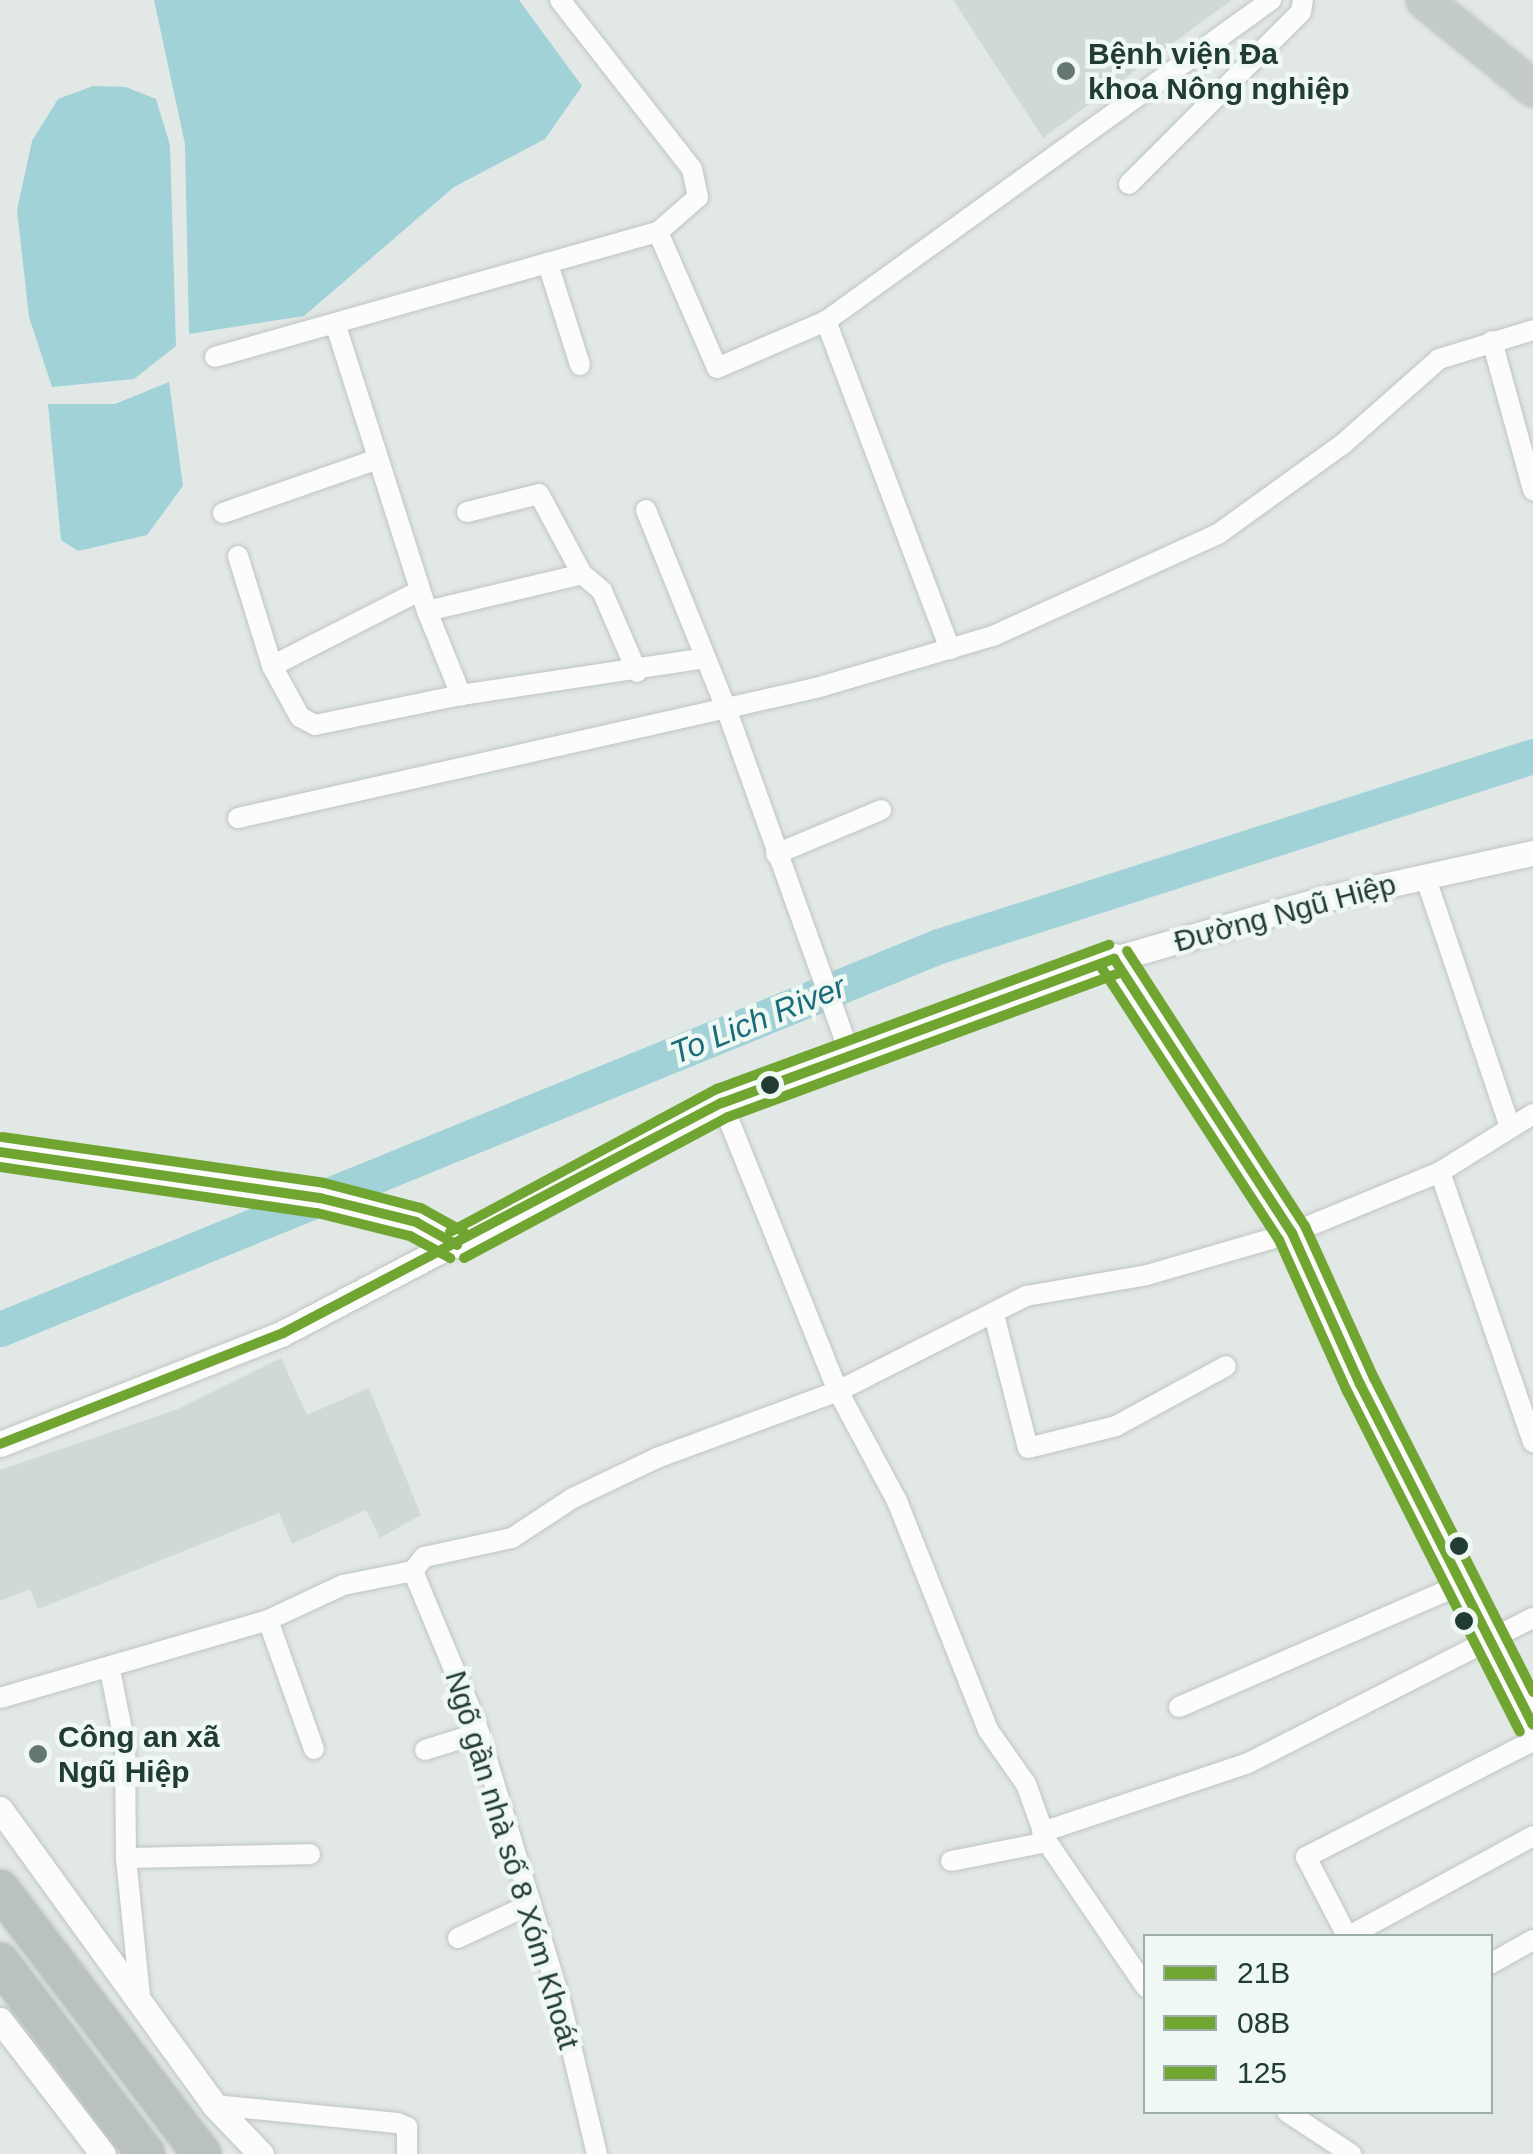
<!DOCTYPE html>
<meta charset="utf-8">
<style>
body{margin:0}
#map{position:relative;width:1533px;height:2154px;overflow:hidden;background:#e2e8e5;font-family:Helvetica,sans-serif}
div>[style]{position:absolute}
.built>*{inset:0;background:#d0dad5}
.water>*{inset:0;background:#a1d2d8}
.river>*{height:35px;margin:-17.5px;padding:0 17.5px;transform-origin:17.5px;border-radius:17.5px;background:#a1d2d8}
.roads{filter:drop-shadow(0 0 2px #bfc5c2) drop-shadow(0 0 2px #bfc5c2)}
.minor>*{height:20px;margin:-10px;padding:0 10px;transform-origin:10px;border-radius:10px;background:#fbfcfb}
.tertiary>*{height:25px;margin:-12.5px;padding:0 12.5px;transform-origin:12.5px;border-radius:12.5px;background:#fbfcfb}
.secondary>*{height:30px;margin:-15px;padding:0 15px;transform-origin:15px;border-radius:15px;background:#fbfcfb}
.trunk>*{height:35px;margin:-17.5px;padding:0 17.5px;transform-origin:17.5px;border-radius:17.5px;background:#c3ccc9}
.motorway>*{height:38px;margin:-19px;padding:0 19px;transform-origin:19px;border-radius:19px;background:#b9c2c0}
.bus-1>*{height:10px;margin:-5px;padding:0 5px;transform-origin:5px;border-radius:5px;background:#71a532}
.bus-2>*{height:10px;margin:-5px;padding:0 5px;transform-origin:5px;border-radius:5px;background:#71a532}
.bus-3>*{height:10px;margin:-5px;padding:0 5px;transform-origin:5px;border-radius:5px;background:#71a532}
.dots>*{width:28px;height:28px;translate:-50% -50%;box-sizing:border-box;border:5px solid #f0f8f4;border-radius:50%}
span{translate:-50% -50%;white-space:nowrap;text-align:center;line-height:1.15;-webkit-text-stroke:9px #f0f8f4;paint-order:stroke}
.poi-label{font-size:30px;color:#203c33;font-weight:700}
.left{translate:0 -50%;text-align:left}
.street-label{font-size:30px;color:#203c33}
.water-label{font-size:32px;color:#196c79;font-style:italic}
.legend{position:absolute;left:1143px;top:1934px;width:350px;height:180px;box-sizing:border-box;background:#f0f8f4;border:2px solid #9dada7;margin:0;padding:12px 18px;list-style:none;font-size:30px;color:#203c33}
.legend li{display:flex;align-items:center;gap:20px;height:50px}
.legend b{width:50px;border:2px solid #9dada7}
</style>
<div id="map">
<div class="built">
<i style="clip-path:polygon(953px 0,1232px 0,1043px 138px)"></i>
<i style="clip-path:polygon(281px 1358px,307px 1415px,369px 1388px,421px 1515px,380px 1538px,366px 1510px,292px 1544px,279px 1513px,38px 1609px,30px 1589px,0 1601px,0 1470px,178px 1409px)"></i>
</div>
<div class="water">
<i style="clip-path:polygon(154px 0,519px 0,582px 86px,545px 139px,454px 187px,304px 316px,189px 334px,185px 144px)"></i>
<i style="clip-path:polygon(93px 86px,126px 87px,156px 99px,170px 145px,176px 346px,134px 379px,52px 387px,29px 317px,17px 210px,32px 141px,58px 99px)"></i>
<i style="clip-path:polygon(169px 382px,183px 486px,147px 535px,78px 551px,61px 540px,48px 404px,115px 404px)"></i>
</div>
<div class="river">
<i style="left:0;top:1329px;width:1014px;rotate:-22.19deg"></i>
<i style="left:939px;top:946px;width:624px;rotate:-17.74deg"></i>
</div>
<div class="roads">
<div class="minor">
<i style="left:560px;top:0;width:214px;rotate:52deg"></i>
<i style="left:692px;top:169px;width:29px;rotate:78deg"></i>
<i style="left:698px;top:197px;width:53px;rotate:138.8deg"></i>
<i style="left:658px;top:232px;width:148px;rotate:66.5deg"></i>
<i style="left:717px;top:368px;width:119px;rotate:-23.3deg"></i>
<i style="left:826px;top:321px;width:549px;rotate:-35.8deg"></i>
<i style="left:1129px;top:184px;width:243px;rotate:-45deg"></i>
<i style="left:1301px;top:12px;width:12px;rotate:-81deg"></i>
<i style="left:548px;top:264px;width:106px;rotate:72.4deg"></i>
<i style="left:826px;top:321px;width:351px;rotate:69.3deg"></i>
<i style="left:336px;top:326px;width:299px;rotate:72.3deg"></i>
<i style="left:427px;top:611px;width:159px;rotate:-13.4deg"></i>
<i style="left:582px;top:574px;width:26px;rotate:40deg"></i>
<i style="left:602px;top:591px;width:88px;rotate:66.6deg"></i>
<i style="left:1492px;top:341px;width:155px;rotate:74.6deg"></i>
<i style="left:215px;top:357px;width:460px;rotate:-15.8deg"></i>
<i style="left:646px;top:510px;width:214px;rotate:68deg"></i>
<i style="left:726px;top:708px;width:373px;rotate:70.3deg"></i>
<i style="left:467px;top:512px;width:74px;rotate:-14deg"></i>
<i style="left:539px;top:494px;width:91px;rotate:61.7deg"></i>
<i style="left:223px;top:513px;width:164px;rotate:-19.2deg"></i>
<i style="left:238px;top:556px;width:115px;rotate:72.8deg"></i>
<i style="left:272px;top:666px;width:165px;rotate:-27deg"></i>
<i style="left:427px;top:611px;width:91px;rotate:68deg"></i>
<i style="left:461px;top:695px;width:247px;rotate:-8.6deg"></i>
<i style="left:272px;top:666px;width:58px;rotate:61.2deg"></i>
<i style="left:300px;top:717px;width:17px;rotate:28deg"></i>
<i style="left:315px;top:725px;width:149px;rotate:-11.6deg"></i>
<i style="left:238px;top:818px;width:592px;rotate:-12.68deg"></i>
<i style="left:816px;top:688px;width:184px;rotate:-16.4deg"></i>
<i style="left:993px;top:636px;width:247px;rotate:-24.4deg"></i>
<i style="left:1218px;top:534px;width:154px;rotate:-35.8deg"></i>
<i style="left:1343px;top:444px;width:128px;rotate:-41.5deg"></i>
<i style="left:1439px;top:359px;width:98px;rotate:-17.1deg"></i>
<i style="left:776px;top:854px;width:114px;rotate:-22.7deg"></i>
<i style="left:1425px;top:876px;width:265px;rotate:71.3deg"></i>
<i style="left:722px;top:1103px;width:310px;rotate:68.1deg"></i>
<i style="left:838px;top:1391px;width:125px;rotate:61.8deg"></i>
<i style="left:897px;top:1501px;width:246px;rotate:68.3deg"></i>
<i style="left:988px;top:1730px;width:66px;rotate:54.9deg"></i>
<i style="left:1026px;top:1784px;width:62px;rotate:70.1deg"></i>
<i style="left:1047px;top:1842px;width:176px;rotate:55.7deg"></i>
<i style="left:1440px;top:1172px;width:286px;rotate:71deg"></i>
<i style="left:994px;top:1315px;width:137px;rotate:75.7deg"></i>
<i style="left:1028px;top:1448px;width:91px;rotate:-14deg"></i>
<i style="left:1116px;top:1426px;width:125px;rotate:-28.6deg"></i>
<i style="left:413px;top:1571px;width:161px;rotate:67.4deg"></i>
<i style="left:475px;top:1720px;width:293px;rotate:73.1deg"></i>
<i style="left:560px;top:2000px;width:158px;rotate:76.5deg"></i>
<i style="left:268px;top:1620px;width:137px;rotate:70.4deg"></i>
<i style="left:110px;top:1670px;width:76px;rotate:78.7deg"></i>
<i style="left:125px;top:1745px;width:113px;rotate:89.5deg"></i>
<i style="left:126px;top:1858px;width:138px;rotate:84.2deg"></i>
<i style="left:0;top:1698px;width:279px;rotate:-16.2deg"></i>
<i style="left:268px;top:1620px;width:83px;rotate:-25deg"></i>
<i style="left:343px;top:1585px;width:71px;rotate:-11.3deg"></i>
<i style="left:413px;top:1571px;width:18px;rotate:-52deg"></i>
<i style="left:424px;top:1557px;width:90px;rotate:-12.2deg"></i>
<i style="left:512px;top:1538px;width:73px;rotate:-33.3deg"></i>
<i style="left:573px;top:1498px;width:93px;rotate:-25.5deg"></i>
<i style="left:657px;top:1458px;width:193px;rotate:-20.3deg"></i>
<i style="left:838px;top:1391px;width:211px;rotate:-26.8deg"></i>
<i style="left:1026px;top:1296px;width:123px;rotate:-9.8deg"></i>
<i style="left:1147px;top:1275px;width:151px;rotate:-16.2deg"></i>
<i style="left:1292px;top:1233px;width:160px;rotate:-22.4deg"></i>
<i style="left:1440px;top:1172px;width:110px;rotate:-31.9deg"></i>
<i style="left:1179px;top:1707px;width:309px;rotate:-23.5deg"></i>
<i style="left:425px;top:1750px;width:57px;rotate:-17.5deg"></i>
<i style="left:1042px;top:1832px;width:217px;rotate:-18.5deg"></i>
<i style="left:1248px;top:1763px;width:320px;rotate:-27deg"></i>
<i style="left:126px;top:1858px;width:184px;rotate:-1.2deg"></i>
<i style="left:951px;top:1861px;width:98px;rotate:-11.2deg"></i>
<i style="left:1347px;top:1936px;width:89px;rotate:-117.4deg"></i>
<i style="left:1306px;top:1857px;width:255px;rotate:-27.1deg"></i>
<i style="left:1349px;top:1936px;width:209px;rotate:-28.5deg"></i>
<i style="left:458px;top:1938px;width:81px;rotate:-25deg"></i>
<i style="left:1490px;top:1964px;width:49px;rotate:-29.2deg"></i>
<i style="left:214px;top:2105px;width:184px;rotate:5.6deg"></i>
<i style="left:397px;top:2123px;width:11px;rotate:22deg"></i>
<i style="left:407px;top:2127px;width:27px;rotate:90deg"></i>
<i style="left:1287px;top:2112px;width:77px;rotate:33.3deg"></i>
</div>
<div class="tertiary">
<i style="left:0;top:1152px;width:323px;rotate:8.2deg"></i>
<i style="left:320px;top:1198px;width:99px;rotate:14deg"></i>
<i style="left:416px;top:1222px;width:47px;rotate:29.3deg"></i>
<i style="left:0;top:1444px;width:304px;rotate:-21.4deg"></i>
<i style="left:283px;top:1333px;width:496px;rotate:-27.7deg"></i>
<i style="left:722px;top:1103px;width:418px;rotate:-20.2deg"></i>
<i style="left:1114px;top:959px;width:217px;rotate:-16deg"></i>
<i style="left:1323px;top:899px;width:215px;rotate:-12.4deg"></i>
<i style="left:0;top:1809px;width:365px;rotate:54.1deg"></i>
<i style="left:214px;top:2105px;width:68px;rotate:46.2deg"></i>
<i style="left:0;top:2020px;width:169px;rotate:52.5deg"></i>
</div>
<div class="secondary">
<i style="left:1114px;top:959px;width:327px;rotate:57deg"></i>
<i style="left:1292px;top:1233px;width:166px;rotate:65.8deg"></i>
<i style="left:1360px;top:1384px;width:382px;rotate:63.1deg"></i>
</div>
<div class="trunk">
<i style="left:1424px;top:0;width:140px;rotate:38.9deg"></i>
</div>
<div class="motorway">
<i style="left:0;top:1889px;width:333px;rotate:52.7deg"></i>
<i style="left:0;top:1962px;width:241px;rotate:52.8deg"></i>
</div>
</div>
<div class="bus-1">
<i style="left:1114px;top:959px;width:327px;rotate:57deg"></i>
<i style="left:1292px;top:1233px;width:166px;rotate:65.8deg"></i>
<i style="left:1360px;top:1384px;width:382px;rotate:63.1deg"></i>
<i style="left:0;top:1152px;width:323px;rotate:8.2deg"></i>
<i style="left:320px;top:1198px;width:99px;rotate:14deg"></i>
<i style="left:416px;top:1222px;width:47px;rotate:29.3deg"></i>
<i style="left:0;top:1444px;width:304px;rotate:-21.4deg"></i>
<i style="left:283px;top:1333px;width:496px;rotate:-27.7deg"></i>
<i style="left:722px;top:1103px;width:418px;rotate:-20.2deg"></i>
</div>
<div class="bus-2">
<i style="left:1101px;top:967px;width:326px;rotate:56.9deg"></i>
<i style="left:1279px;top:1240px;width:166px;rotate:65.8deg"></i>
<i style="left:1347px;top:1391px;width:382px;rotate:63.1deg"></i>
<i style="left:0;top:1167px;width:320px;rotate:8.3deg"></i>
<i style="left:317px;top:1213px;width:96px;rotate:13.9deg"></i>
<i style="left:410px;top:1236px;width:46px;rotate:28.8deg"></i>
<i style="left:464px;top:1258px;width:299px;rotate:-28.1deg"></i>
<i style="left:728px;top:1117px;width:417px;rotate:-20.2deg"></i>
</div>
<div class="bus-3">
<i style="left:1127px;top:951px;width:328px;rotate:57.1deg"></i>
<i style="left:1305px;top:1226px;width:167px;rotate:65.6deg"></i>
<i style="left:1374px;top:1378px;width:352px;rotate:63.1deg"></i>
<i style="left:2px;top:1137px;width:325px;rotate:8.1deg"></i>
<i style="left:324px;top:1183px;width:100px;rotate:14.5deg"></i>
<i style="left:421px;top:1208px;width:49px;rotate:29.2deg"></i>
<i style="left:450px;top:1232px;width:303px;rotate:-28.2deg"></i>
<i style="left:717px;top:1089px;width:418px;rotate:-20.2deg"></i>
</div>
<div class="dots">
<i style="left:1066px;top:71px;background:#647871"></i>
<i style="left:770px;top:1085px;background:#203c33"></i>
<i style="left:1459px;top:1546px;background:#203c33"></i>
<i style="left:1464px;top:1621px;background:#203c33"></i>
<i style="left:38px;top:1754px;background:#647871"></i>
</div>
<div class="poi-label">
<span class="left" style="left:1088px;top:71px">Bệnh viện Đa<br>khoa Nông nghiệp</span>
<span class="left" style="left:58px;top:1754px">Công an xã<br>Ngũ Hiệp</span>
</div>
<div class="street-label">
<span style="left:1285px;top:913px;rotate:-15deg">Đường Ngũ Hiệp</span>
<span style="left:512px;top:1860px;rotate:73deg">Ngõ gần nhà số 8 Xóm Khoát</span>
</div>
<div class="water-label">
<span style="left:758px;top:1020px;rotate:-22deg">To Lich River</span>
</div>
<ul class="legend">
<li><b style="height:12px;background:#71a532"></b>21B</li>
<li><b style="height:12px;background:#71a532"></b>08B</li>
<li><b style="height:12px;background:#71a532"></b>125</li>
</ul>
</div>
